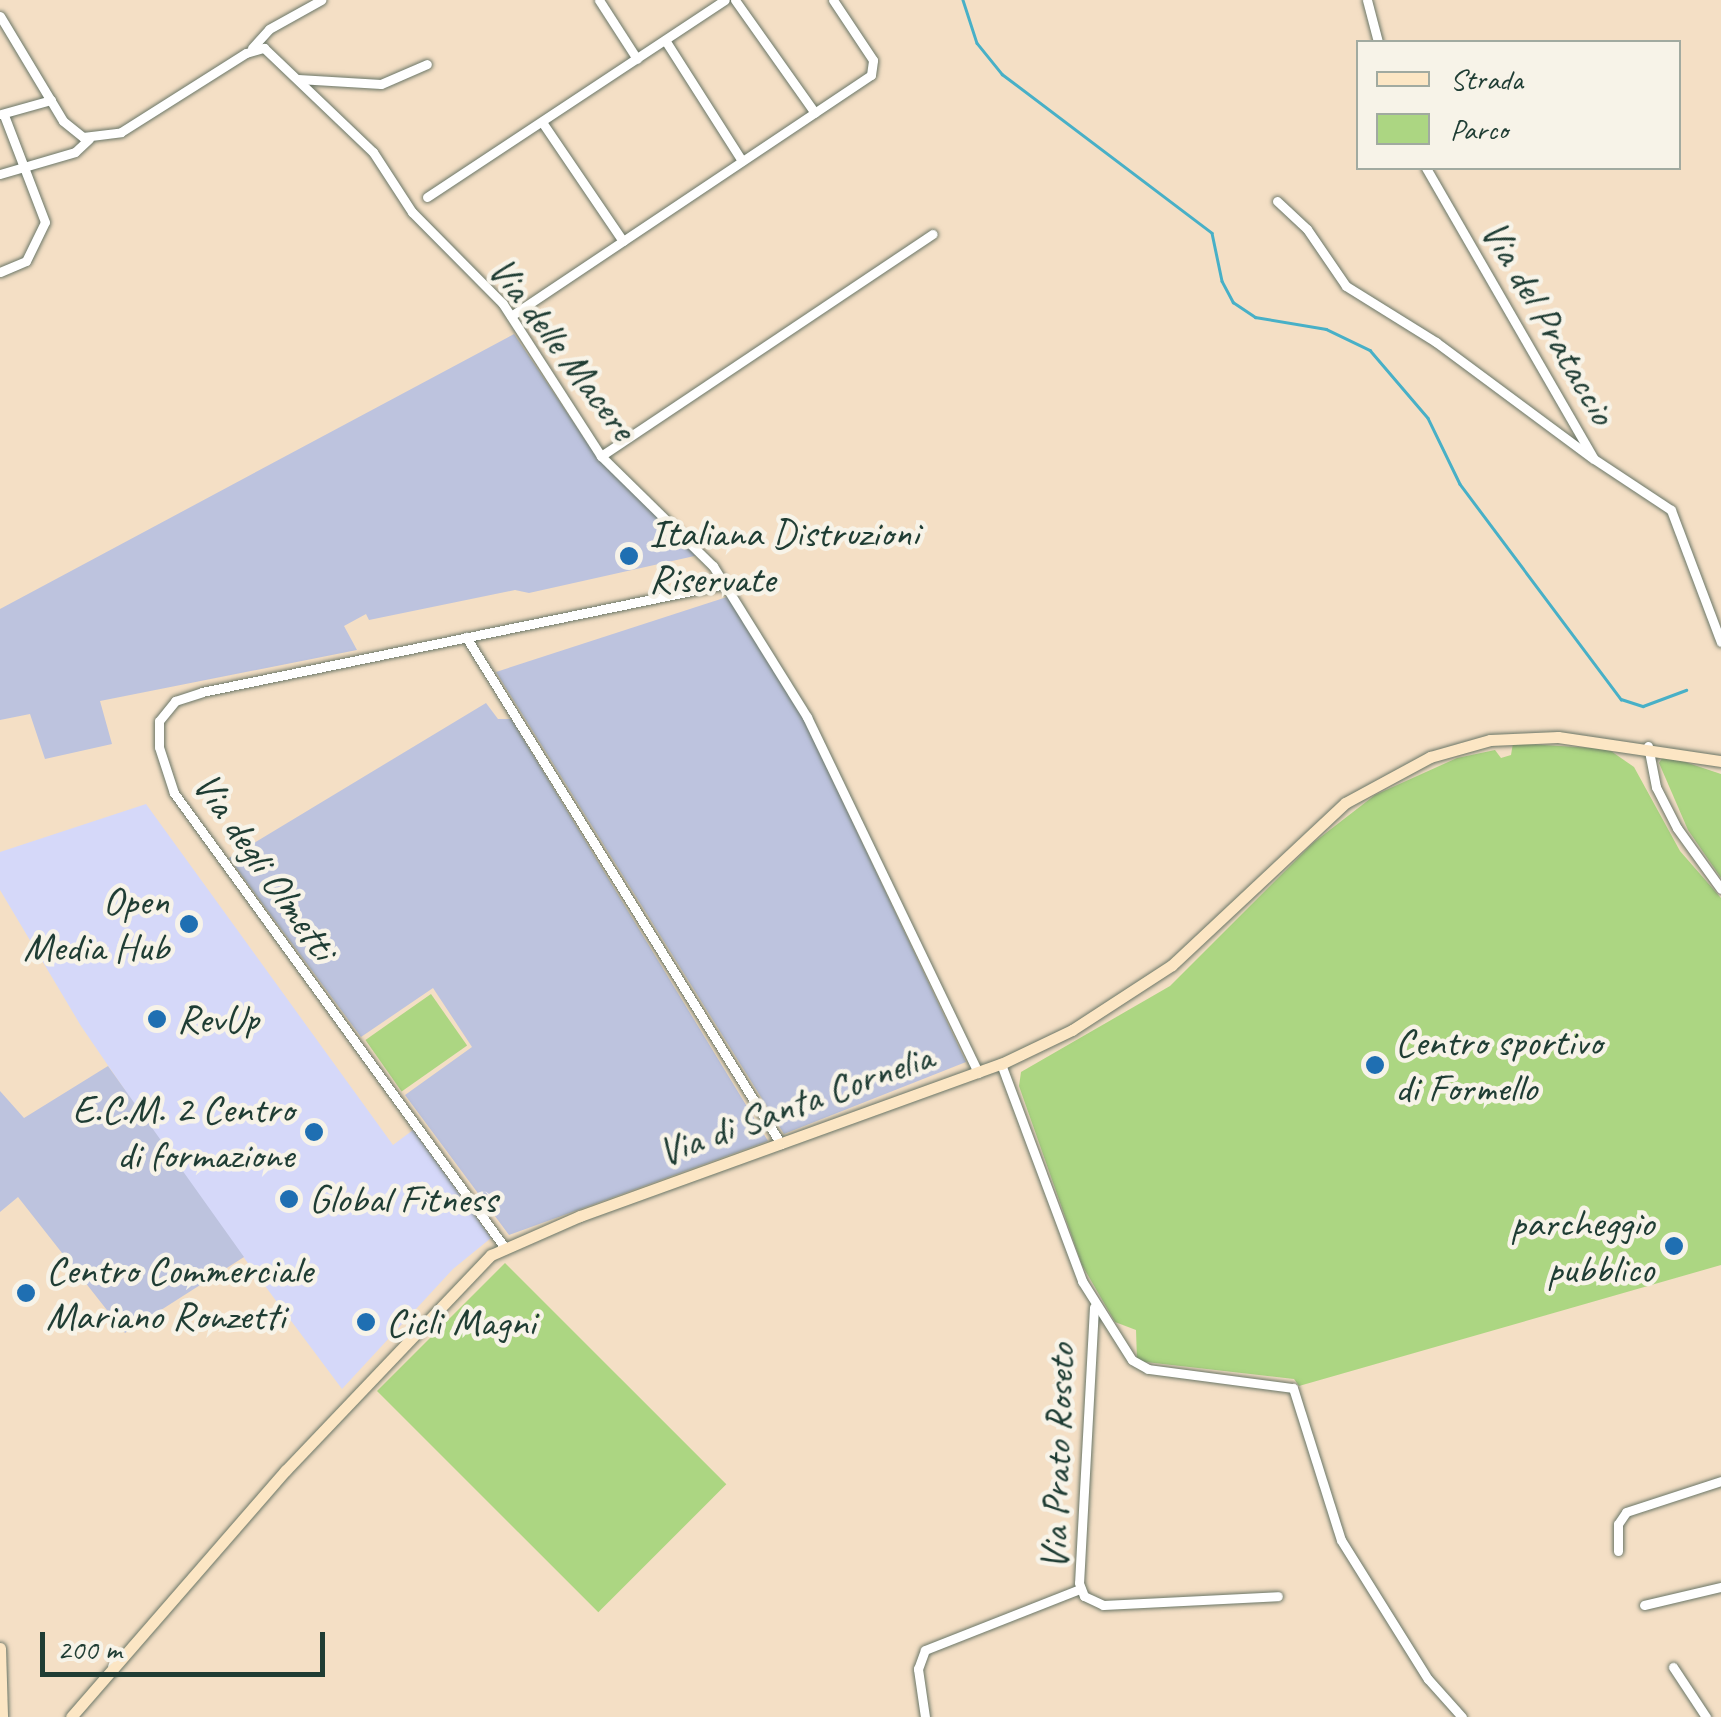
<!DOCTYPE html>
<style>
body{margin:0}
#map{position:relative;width:1721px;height:1717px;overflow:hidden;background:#f4dfc5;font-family:Caveat,sans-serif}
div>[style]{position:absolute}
.built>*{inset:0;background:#d5d8f9}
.industrial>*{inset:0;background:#bdc3de}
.green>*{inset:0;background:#acd682;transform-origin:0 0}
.stream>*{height:2.5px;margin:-1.25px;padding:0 1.25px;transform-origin:1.25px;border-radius:1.25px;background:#48b0c7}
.roads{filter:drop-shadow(0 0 2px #6a7667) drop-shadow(0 0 2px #6a7667)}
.street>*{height:9px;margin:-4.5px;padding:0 4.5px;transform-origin:4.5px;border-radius:4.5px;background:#fff}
.secondary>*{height:11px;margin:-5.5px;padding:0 5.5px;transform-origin:5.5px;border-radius:5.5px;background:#fce6c4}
.dots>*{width:28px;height:28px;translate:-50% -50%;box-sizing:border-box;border:5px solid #f7f3e8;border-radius:50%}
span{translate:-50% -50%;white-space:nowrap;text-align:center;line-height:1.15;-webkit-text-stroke:9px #f7f3e8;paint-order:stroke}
.street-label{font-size:40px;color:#1f3d34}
.poi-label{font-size:40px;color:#1f3d34}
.left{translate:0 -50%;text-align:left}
.right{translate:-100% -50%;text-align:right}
.legend{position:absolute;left:1356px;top:40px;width:325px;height:130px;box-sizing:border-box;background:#f7f3e8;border:2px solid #a1aaa0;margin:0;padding:12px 18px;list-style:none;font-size:30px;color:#1f3d34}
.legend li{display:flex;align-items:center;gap:20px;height:50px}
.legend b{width:50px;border:2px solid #a1aaa0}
.scale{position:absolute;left:40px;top:1632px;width:285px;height:45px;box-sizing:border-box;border:5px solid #1f3d34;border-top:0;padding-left:12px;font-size:30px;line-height:35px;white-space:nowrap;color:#1f3d34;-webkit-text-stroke:8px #f7f3e8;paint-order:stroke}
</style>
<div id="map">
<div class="built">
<i style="clip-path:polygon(146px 804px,393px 1145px,413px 1130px,491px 1238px,453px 1269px,342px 1389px,194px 1191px,81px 1026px,0 890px,0 852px)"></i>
</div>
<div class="industrial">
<i style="clip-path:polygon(514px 334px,594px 453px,699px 555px,529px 593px,515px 590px,369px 620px,366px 614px,344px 626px,357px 650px,100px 701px,112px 744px,45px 759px,30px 714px,0 720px,0 609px)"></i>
<i style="clip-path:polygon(730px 596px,797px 705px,966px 1062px,784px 1134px,496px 672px)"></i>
<i style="clip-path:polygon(486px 703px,498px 719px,511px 719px,768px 1141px,509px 1235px,405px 1095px,472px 1047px,433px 988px,361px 1037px,229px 858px)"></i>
<i style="clip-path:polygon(108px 1066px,244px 1257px,125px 1333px,18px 1197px,0 1212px,0 1091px,24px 1118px)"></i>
</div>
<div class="green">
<i style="clip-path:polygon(1513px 743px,1608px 749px,1634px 767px,1680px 851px,1721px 898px,1721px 1265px,1299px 1386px,1294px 1379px,1137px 1361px,1136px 1330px,1115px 1322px,1082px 1265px,1019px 1086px,1021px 1072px,1170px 986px,1313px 843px,1375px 795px,1457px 758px,1495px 750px,1501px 758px,1511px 755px)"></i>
<i style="clip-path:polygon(1664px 755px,1721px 774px,1721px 878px,1688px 830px,1659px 763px)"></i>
<i style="left:431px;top:994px;width:63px;height:80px;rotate:55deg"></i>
<i style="left:505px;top:1263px;width:313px;height:181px;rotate:45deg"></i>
</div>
<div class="stream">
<i style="left:963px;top:0;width:45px;rotate:72deg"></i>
<i style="left:977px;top:43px;width:40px;rotate:51deg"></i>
<i style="left:1002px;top:74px;width:263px;rotate:37.1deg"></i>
<i style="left:1212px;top:233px;width:49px;rotate:78.2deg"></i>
<i style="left:1222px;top:281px;width:24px;rotate:62deg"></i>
<i style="left:1233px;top:302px;width:27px;rotate:34deg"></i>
<i style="left:1255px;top:317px;width:72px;rotate:9.6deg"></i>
<i style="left:1326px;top:329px;width:49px;rotate:25.5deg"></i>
<i style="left:1370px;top:350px;width:89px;rotate:49.5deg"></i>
<i style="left:1428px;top:418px;width:73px;rotate:64.1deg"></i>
<i style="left:1460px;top:484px;width:269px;rotate:53.2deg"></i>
<i style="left:1621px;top:699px;width:23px;rotate:18deg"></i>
<i style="left:1643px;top:706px;width:46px;rotate:-20.4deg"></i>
</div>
<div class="roads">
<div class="street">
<i style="left:599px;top:0;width:70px;rotate:57.2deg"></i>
<i style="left:735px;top:0;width:138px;rotate:54.7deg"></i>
<i style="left:1367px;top:0;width:43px;rotate:75.3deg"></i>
<i style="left:0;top:16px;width:122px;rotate:59deg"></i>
<i style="left:63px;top:121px;width:26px;rotate:39deg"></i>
<i style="left:83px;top:137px;width:38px;rotate:-7deg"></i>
<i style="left:121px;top:132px;width:148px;rotate:-32.3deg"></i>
<i style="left:246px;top:53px;width:19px;rotate:-16deg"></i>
<i style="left:264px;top:48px;width:151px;rotate:43.7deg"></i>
<i style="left:373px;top:152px;width:72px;rotate:57deg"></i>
<i style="left:412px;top:212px;width:129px;rotate:45.3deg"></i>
<i style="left:503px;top:304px;width:181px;rotate:57.2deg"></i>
<i style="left:601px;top:456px;width:157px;rotate:44.5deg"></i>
<i style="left:713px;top:566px;width:178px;rotate:58.1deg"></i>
<i style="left:807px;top:717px;width:395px;rotate:64.3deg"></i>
<i style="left:665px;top:40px;width:143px;rotate:57.5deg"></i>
<i style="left:252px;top:48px;width:25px;rotate:-48deg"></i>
<i style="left:269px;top:29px;width:60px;rotate:-29.1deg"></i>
<i style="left:298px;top:79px;width:83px;rotate:3.4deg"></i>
<i style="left:381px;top:84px;width:50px;rotate:-23.5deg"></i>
<i style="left:1px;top:114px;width:52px;rotate:-15.6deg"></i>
<i style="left:542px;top:122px;width:144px;rotate:55.8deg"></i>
<i style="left:1426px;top:168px;width:336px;rotate:60deg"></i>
<i style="left:1594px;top:459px;width:92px;rotate:33.5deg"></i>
<i style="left:1671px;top:510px;width:141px;rotate:69.3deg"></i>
<i style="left:0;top:174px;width:78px;rotate:-16.3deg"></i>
<i style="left:75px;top:152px;width:19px;rotate:-43deg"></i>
<i style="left:427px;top:197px;width:357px;rotate:-33.5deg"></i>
<i style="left:1277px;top:201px;width:41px;rotate:43deg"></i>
<i style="left:1307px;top:229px;width:69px;rotate:55.6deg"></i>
<i style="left:1346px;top:286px;width:106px;rotate:31.9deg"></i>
<i style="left:1436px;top:342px;width:194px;rotate:36.6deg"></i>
<i style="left:0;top:272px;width:28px;rotate:-23deg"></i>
<i style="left:26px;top:261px;width:43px;rotate:-64deg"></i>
<i style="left:45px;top:222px;width:115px;rotate:-111deg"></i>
<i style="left:511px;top:316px;width:433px;rotate:-33.8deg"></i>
<i style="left:871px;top:75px;width:15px;rotate:-82deg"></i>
<i style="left:873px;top:60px;width:72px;rotate:-123.7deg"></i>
<i style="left:601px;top:456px;width:399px;rotate:-33.8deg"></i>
<i style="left:466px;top:637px;width:597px;rotate:58.15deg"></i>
<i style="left:1648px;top:746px;width:42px;rotate:79deg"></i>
<i style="left:1656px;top:787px;width:46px;rotate:62.9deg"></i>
<i style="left:1677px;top:828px;width:75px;rotate:54.2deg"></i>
<i style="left:1001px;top:1064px;width:232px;rotate:69.5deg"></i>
<i style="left:1082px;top:1281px;width:93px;rotate:57.7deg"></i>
<i style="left:1132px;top:1360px;width:18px;rotate:29deg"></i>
<i style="left:1148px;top:1369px;width:146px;rotate:7.5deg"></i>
<i style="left:1293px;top:1388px;width:159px;rotate:72.5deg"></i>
<i style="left:1341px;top:1540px;width:164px;rotate:58deg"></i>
<i style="left:1428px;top:1679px;width:51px;rotate:48.2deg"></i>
<i style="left:505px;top:1248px;width:563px;rotate:-126.03deg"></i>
<i style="left:174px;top:793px;width:48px;rotate:-108.1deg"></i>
<i style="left:159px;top:747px;width:26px;rotate:-90deg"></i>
<i style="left:159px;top:721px;width:26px;rotate:-51deg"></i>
<i style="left:175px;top:701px;width:28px;rotate:-18deg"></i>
<i style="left:202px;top:692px;width:534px;rotate:-11.67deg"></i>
<i style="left:1094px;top:1307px;width:276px;rotate:93.1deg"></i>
<i style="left:1079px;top:1583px;width:14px;rotate:69deg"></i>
<i style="left:1084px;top:1596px;width:21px;rotate:25deg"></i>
<i style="left:1103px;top:1605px;width:175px;rotate:-2.9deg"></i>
<i style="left:1618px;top:1551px;width:27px;rotate:-90deg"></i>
<i style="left:1618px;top:1524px;width:14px;rotate:-56deg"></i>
<i style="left:1626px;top:1512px;width:100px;rotate:-18.1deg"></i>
<i style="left:1644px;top:1605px;width:79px;rotate:-13.2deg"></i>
<i style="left:1673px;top:1667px;width:60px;rotate:56.6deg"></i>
<i style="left:925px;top:1717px;width:49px;rotate:-98.3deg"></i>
<i style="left:918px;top:1669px;width:20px;rotate:-70deg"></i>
<i style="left:925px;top:1650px;width:167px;rotate:-21.5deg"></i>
</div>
<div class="secondary">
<i style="left:0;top:1648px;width:69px;rotate:88.3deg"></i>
<i style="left:71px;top:1717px;width:327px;rotate:-49deg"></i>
<i style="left:286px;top:1470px;width:297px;rotate:-46.4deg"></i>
<i style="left:491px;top:1255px;width:97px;rotate:-23.7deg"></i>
<i style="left:580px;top:1216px;width:448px;rotate:-19.9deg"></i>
<i style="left:1001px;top:1064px;width:79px;rotate:-25.6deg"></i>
<i style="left:1072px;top:1030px;width:119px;rotate:-33deg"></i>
<i style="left:1172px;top:965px;width:237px;rotate:-43.1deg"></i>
<i style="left:1345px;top:803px;width:97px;rotate:-28.4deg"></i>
<i style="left:1430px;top:757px;width:62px;rotate:-15.8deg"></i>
<i style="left:1490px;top:740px;width:68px;rotate:-2.5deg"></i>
<i style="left:1558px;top:737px;width:165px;rotate:8.4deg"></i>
</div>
</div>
<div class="dots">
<i style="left:629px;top:556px;background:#1f6fb2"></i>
<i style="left:189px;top:924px;background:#1f6fb2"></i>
<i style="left:157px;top:1019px;background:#1f6fb2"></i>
<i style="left:1375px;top:1065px;background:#1f6fb2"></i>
<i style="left:314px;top:1132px;background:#1f6fb2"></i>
<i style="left:289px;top:1199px;background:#1f6fb2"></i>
<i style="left:1674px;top:1246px;background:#1f6fb2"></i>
<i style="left:26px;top:1293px;background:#1f6fb2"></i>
<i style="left:366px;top:1322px;background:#1f6fb2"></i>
</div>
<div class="street-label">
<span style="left:1549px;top:322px;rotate:60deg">Via del Prataccio</span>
<span style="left:563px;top:348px;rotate:53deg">Via delle Macere</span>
<span style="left:265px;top:866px;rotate:55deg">Via degli Olmetti</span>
<span style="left:795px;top:1104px;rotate:-20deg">Via di Santa Cornelia</span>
<span style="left:1057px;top:1457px;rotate:-88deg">Via Prato Roseto</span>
</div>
<div class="poi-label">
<span class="left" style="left:649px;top:556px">Italiana Distruzioni<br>Riservate</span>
<span class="right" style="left:169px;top:924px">Open<br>Media Hub</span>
<span class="left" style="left:177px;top:1019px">RevUp</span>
<span class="left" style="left:1395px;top:1065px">Centro sportivo<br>di Formello</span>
<span class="right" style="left:294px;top:1132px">E.C.M. 2 Centro<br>di formazione</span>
<span class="left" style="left:309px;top:1199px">Global Fitness</span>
<span class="right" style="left:1654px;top:1246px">parcheggio<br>pubblico</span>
<span class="left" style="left:46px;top:1293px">Centro Commerciale<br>Mariano Ronzetti</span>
<span class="left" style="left:386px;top:1322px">Cicli Magni</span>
</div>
<ul class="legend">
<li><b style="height:12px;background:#fce6c4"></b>Strada</li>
<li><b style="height:28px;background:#acd682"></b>Parco</li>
</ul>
<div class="scale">200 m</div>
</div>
